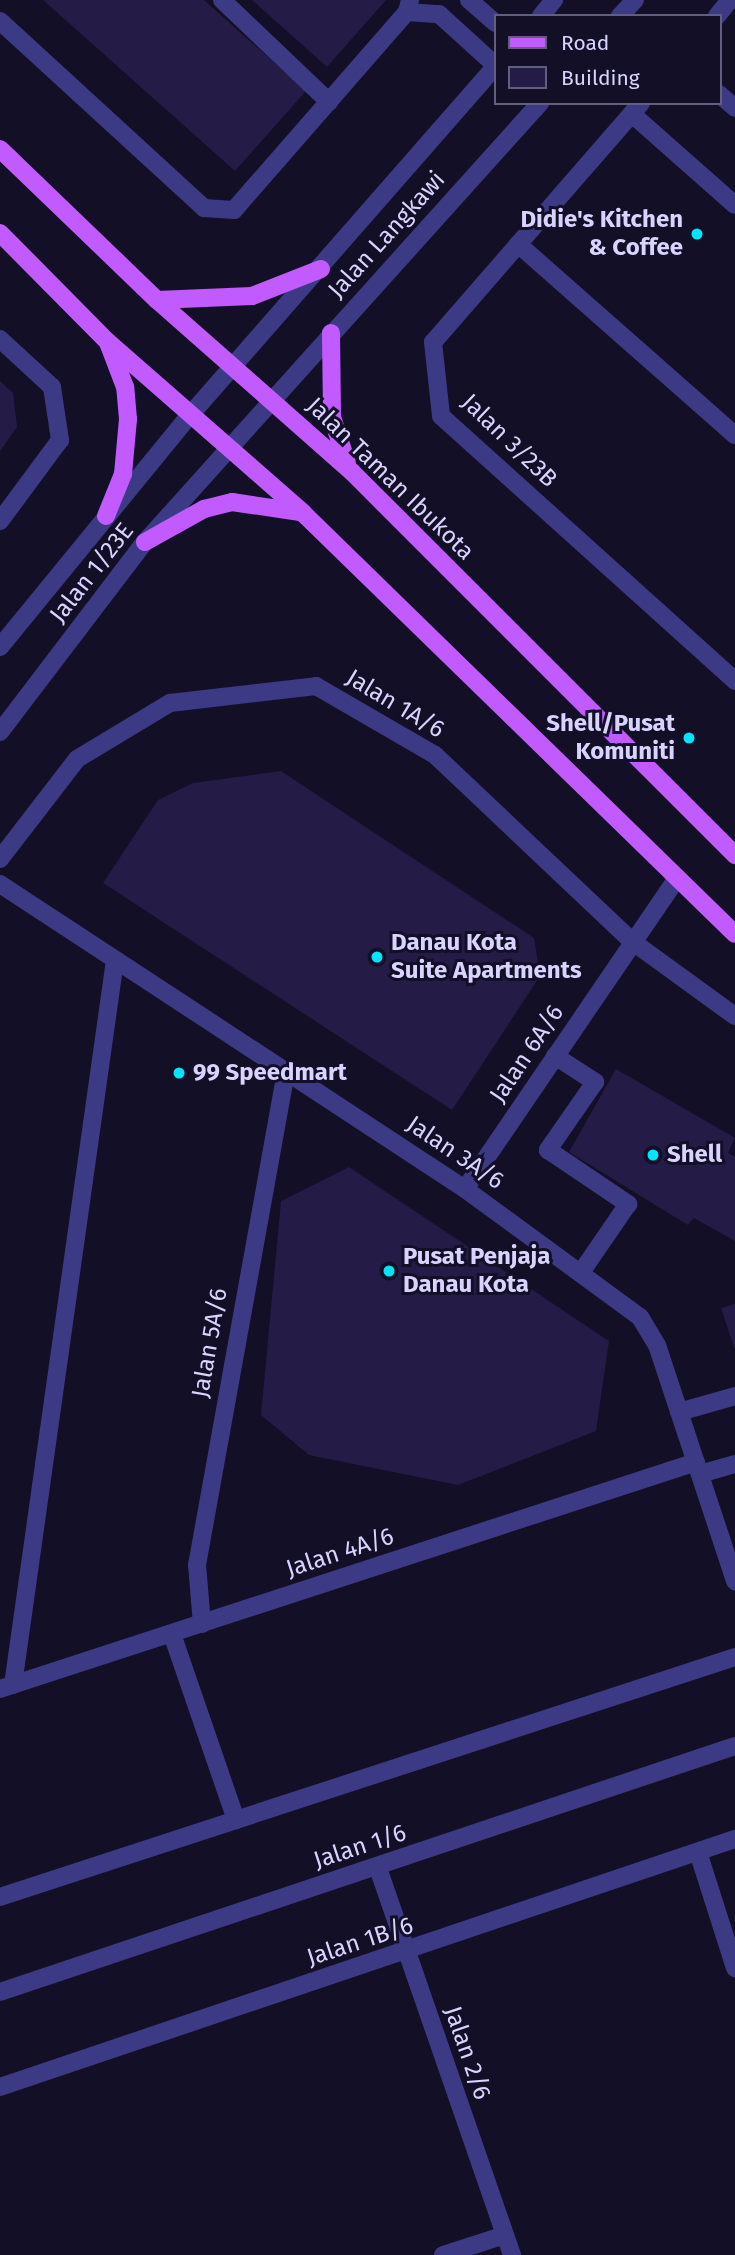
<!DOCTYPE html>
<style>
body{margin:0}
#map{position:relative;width:735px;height:2255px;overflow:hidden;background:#130f26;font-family:"Fira Sans",sans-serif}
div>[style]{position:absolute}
.building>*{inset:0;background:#241b47}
.minor>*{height:18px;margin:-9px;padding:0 9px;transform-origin:9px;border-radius:9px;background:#3d3a85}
.major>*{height:18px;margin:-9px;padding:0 9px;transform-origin:9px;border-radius:9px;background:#c25bff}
.dots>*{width:19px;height:19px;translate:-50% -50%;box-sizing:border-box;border:4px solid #130f26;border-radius:50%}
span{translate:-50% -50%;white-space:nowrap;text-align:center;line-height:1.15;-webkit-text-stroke:6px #130f26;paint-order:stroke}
.poi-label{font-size:24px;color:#d9d4ff;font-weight:700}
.right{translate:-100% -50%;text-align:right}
.left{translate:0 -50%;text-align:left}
.street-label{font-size:24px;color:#d9d4ff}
.legend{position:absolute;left:494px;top:14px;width:228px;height:91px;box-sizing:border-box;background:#130f26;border:2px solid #625e7d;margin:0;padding:9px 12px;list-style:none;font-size:21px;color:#d9d4ff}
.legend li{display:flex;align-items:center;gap:14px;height:35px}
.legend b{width:35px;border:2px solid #625e7d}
</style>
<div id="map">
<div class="building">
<i style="clip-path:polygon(43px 0,204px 0,306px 91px,235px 171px)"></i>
<i style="clip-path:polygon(252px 0,386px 0,327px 67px)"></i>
<i style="clip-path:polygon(0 381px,13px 393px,17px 427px,0 451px)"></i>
<i style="clip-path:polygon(281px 771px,534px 938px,540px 976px,452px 1110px,103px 883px,158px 800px,193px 783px)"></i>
<i style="clip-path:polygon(616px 1069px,735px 1138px,728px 1153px,735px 1157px,735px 1241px,694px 1218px,688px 1225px,569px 1152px)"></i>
<i style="clip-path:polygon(349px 1167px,609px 1341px,596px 1431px,458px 1485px,309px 1455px,261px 1415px,281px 1201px)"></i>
<i style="clip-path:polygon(735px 1304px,735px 1348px,734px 1348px,721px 1308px)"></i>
</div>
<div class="minor">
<i style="left:222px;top:0;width:148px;rotate:43.6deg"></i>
<i style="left:469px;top:0;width:35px;rotate:41deg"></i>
<i style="left:407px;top:12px;width:32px;rotate:4deg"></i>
<i style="left:439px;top:14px;width:76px;rotate:42.3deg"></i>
<i style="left:541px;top:16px;width:21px;rotate:-51deg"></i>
<i style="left:620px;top:16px;width:22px;rotate:-47deg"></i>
<i style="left:717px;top:16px;width:21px;rotate:-51deg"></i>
<i style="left:0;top:21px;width:277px;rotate:42.5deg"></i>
<i style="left:204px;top:208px;width:30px;rotate:4deg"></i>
<i style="left:234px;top:210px;width:263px;rotate:-48.9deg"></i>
<i style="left:407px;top:12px;width:12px;rotate:-76deg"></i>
<i style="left:719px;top:94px;width:21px;rotate:41deg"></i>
<i style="left:641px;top:103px;width:317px;rotate:131deg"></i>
<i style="left:433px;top:342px;width:74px;rotate:83.8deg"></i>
<i style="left:441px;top:416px;width:396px;rotate:42deg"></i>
<i style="left:632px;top:114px;width:137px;rotate:41.5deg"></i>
<i style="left:518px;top:244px;width:289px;rotate:41.4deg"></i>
<i style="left:0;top:339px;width:71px;rotate:42.7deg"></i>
<i style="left:52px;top:387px;width:54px;rotate:81.4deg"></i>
<i style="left:60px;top:440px;width:101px;rotate:126.5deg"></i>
<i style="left:0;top:647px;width:301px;rotate:-50.7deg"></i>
<i style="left:191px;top:414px;width:461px;rotate:-48.8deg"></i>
<i style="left:0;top:732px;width:239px;rotate:-52.7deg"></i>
<i style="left:145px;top:542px;width:591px;rotate:-48.02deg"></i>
<i style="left:0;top:859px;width:126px;rotate:-52.4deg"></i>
<i style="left:77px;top:759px;width:109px;rotate:-31.1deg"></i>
<i style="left:170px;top:703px;width:147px;rotate:-6.6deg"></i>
<i style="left:316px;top:686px;width:138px;rotate:30.1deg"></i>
<i style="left:435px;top:755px;width:272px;rotate:43.4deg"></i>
<i style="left:633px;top:942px;width:126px;rotate:36deg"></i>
<i style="left:0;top:884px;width:556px;rotate:33.26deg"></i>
<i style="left:465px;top:1189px;width:217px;rotate:36.2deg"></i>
<i style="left:640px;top:1317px;width:33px;rotate:59deg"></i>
<i style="left:657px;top:1345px;width:249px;rotate:71.7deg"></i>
<i style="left:555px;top:1056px;width:48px;rotate:33deg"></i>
<i style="left:595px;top:1082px;width:83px;rotate:124.7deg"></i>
<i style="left:548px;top:1150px;width:97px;rotate:34deg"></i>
<i style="left:628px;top:1204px;width:81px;rotate:124.5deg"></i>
<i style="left:465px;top:1189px;width:376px;rotate:-55.7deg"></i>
<i style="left:679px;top:1412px;width:58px;rotate:-15.9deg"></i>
<i style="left:700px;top:1474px;width:36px;rotate:-16deg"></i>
<i style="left:202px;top:1624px;width:59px;rotate:-94.8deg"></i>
<i style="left:197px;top:1565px;width:501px;rotate:-79.77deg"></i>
<i style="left:172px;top:1634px;width:197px;rotate:71deg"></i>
<i style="left:13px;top:1685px;width:732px;rotate:-81.99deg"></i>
<i style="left:0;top:1689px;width:732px;rotate:-18.06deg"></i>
<i style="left:698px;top:1852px;width:122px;rotate:72.3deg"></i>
<i style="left:378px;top:1868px;width:410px;rotate:70.9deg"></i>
<i style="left:0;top:1897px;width:773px;rotate:-18.08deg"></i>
<i style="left:0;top:1992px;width:775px;rotate:-18.51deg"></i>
<i style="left:0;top:2087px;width:776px;rotate:-18.65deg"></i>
<i style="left:443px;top:2255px;width:65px;rotate:-17.9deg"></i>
</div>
<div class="major">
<i style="left:0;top:149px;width:218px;rotate:43.9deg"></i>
<i style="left:157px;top:300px;width:260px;rotate:41.4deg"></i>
<i style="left:352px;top:472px;width:542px;rotate:45deg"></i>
<i style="left:0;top:233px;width:153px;rotate:45.3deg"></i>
<i style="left:108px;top:342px;width:259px;rotate:41.2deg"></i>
<i style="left:303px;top:513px;width:603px;rotate:44.26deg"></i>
<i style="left:157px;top:300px;width:95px;rotate:-2.4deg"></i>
<i style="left:252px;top:296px;width:74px;rotate:-21.4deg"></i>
<i style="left:331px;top:333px;width:84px;rotate:89.3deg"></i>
<i style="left:332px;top:417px;width:48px;rotate:71.9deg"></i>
<i style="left:106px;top:516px;width:45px;rotate:-68deg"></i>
<i style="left:123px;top:474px;width:55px;rotate:-84.8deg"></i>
<i style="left:128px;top:419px;width:32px;rotate:-95deg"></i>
<i style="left:125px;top:387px;width:45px;rotate:-110.9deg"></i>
<i style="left:145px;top:542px;width:68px;rotate:-29.2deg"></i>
<i style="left:204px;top:509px;width:29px;rotate:-14deg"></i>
<i style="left:232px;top:502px;width:69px;rotate:8.4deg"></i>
</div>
<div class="dots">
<i style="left:697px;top:234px;background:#00e5ff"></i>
<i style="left:689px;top:738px;background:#00e5ff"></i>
<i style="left:377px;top:957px;background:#00e5ff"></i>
<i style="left:179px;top:1073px;background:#00e5ff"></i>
<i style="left:653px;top:1155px;background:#00e5ff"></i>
<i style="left:389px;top:1271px;background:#00e5ff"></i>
</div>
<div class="poi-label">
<span class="right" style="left:683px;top:234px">Didie's Kitchen<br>&amp; Coffee</span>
<span class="right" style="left:675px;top:738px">Shell/Pusat<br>Komuniti</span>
<span class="left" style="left:391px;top:957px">Danau Kota<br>Suite Apartments</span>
<span class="left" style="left:193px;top:1073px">99 Speedmart</span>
<span class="left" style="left:667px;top:1155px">Shell</span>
<span class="left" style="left:403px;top:1271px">Pusat Penjaja<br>Danau Kota</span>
</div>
<div class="street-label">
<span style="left:387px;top:235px;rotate:-48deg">Jalan Langkawi</span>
<span style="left:509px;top:441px;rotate:44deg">Jalan 3/23B</span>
<span style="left:390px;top:479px;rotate:44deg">Jalan Taman Ibukota</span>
<span style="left:92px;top:573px;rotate:-52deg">Jalan 1/23E</span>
<span style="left:395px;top:704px;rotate:31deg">Jalan 1A/6</span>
<span style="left:527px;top:1054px;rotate:-56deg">Jalan 6A/6</span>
<span style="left:455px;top:1153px;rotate:34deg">Jalan 3A/6</span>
<span style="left:210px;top:1343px;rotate:-80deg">Jalan 5A/6</span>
<span style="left:340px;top:1553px;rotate:-18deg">Jalan 4A/6</span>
<span style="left:360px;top:1847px;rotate:-18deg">Jalan 1/6</span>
<span style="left:360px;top:1942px;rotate:-18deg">Jalan 1B/6</span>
<span style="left:467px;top:2053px;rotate:71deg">Jalan 2/6</span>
</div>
<ul class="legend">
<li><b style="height:9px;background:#c25bff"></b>Road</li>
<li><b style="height:19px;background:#241b47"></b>Building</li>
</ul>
</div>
